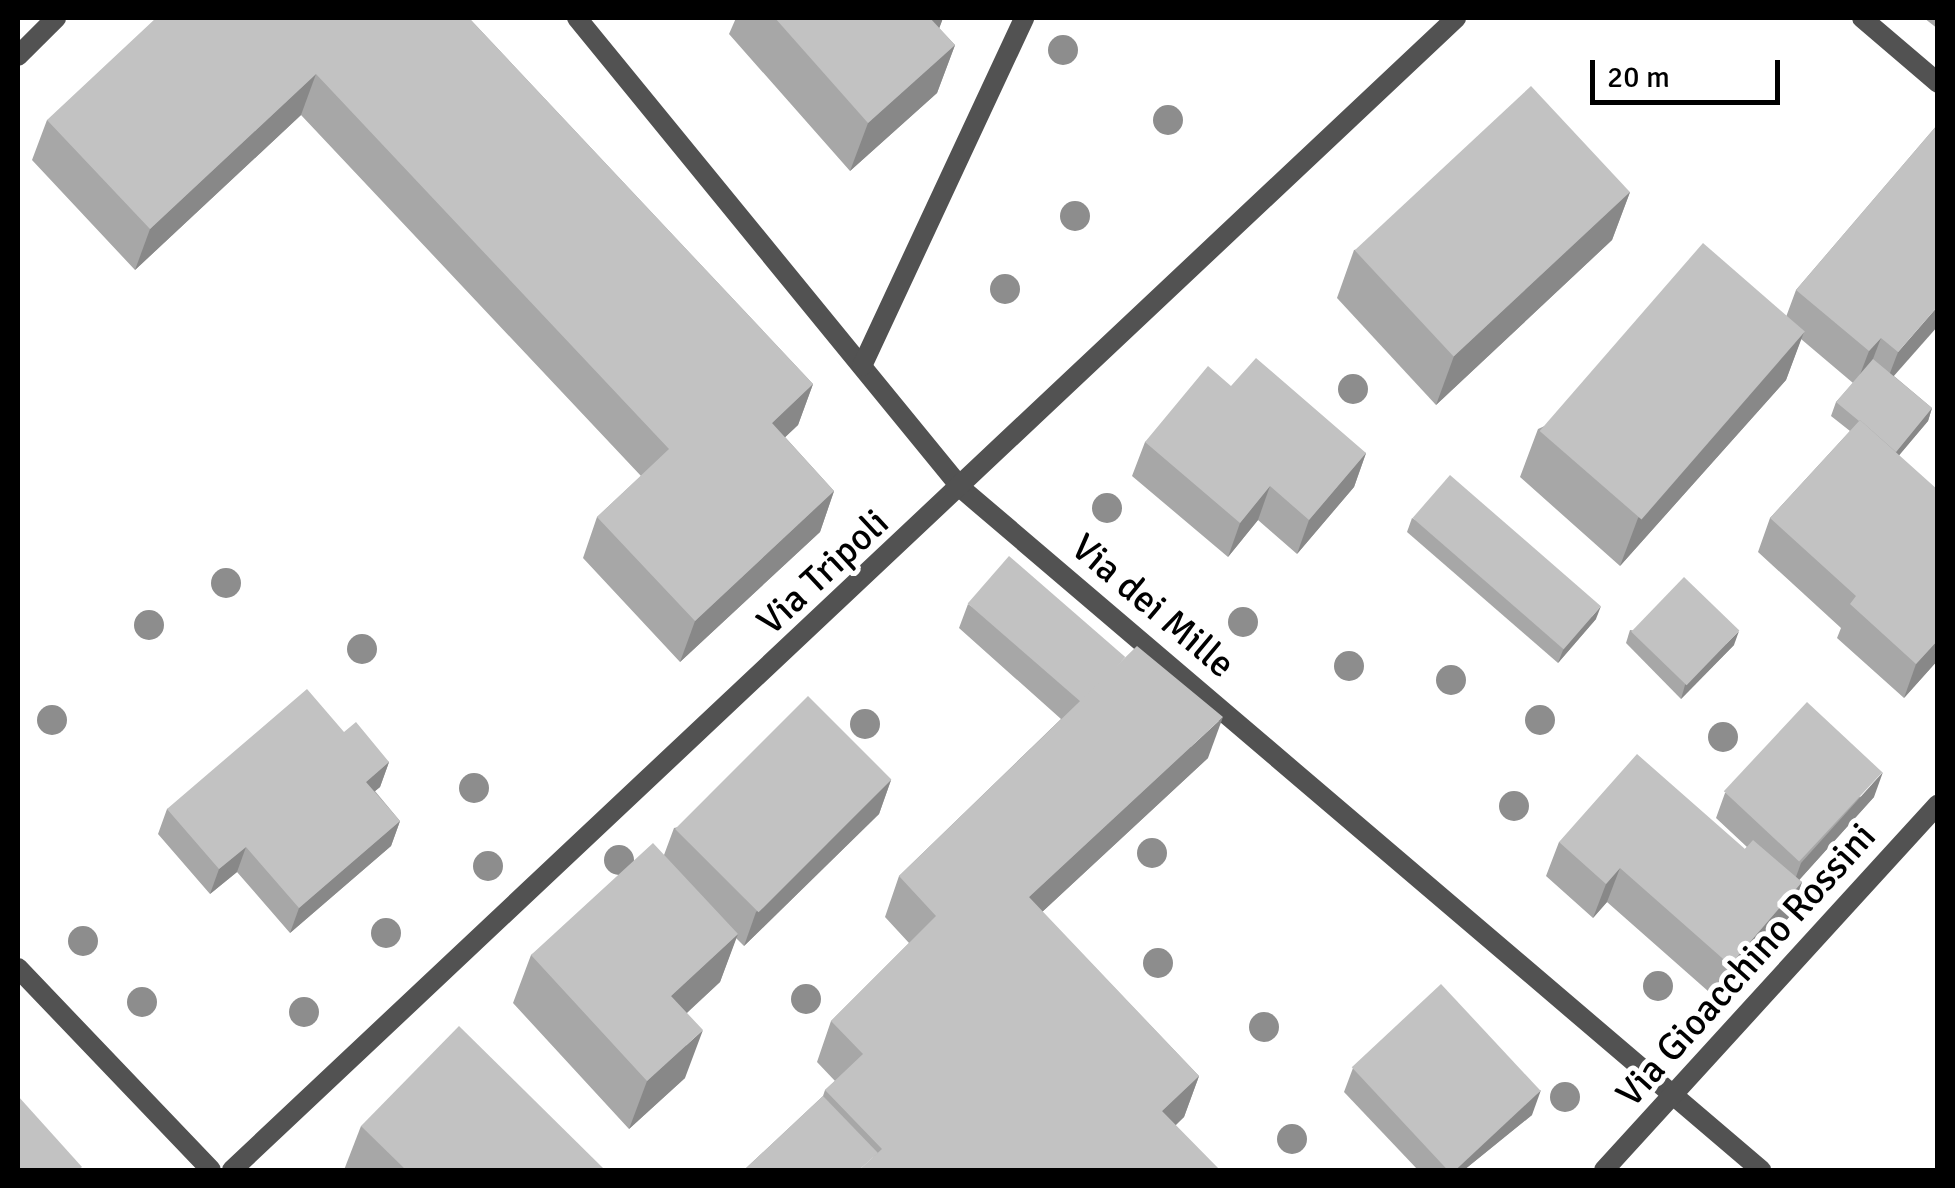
<!DOCTYPE html>
<style>
body{margin:0}
#map{position:relative;width:1955px;height:1188px;overflow:hidden;background:#fff;font-family:Signika,sans-serif}
div>[style]{position:absolute}
.minor>*{height:20px;margin:-10px;padding:0 10px;transform-origin:10px;border-radius:10px;background:#525252}
.tertiary>*{height:20px;margin:-10px;padding:0 10px;transform-origin:10px;border-radius:10px;background:#525252}
.trees>*{width:30px;height:30px;margin:-15px;border-radius:50%;background:#8d8d8d}
.wall>*{inset:0;background:#a7a7a7}
.shaded-wall>*{inset:0;background:#888}
.building>*{inset:0;background:#c2c2c2;transform-origin:0 0}
span{translate:-50% -50%;white-space:nowrap;text-align:center;line-height:1.15;-webkit-text-stroke:10px #fff;paint-order:stroke}
.street-label{font-size:38px;color:#000}
.frame{position:absolute;inset:0;border:20px solid #000;pointer-events:none}
.scale{position:absolute;left:1590px;top:60px;width:190px;height:45px;box-sizing:border-box;border:5px solid #000;border-top:0;padding-left:12px;font-size:30px;line-height:35px;white-space:nowrap;color:#000;-webkit-text-stroke:8px #fff;paint-order:stroke}
</style>
<div id="map">
<div class="minor">
<i style="left:577px;top:18px;width:608px;rotate:50.74deg"></i>
<i style="left:962px;top:489px;width:1050px;rotate:40.44deg"></i>
<i style="left:1862px;top:18px;width:100px;rotate:40.5deg"></i>
<i style="left:18px;top:56px;width:54px;rotate:-45deg"></i>
<i style="left:862px;top:366px;width:384px;rotate:-65deg"></i>
<i style="left:232px;top:1170px;width:1681px;rotate:-43.26deg"></i>
<i style="left:1604px;top:1170px;width:495px;rotate:-47.6deg"></i>
</div>
<div class="tertiary">
<i style="left:18px;top:968px;width:279px;rotate:46.3deg"></i>
</div>
<div class="trees">
<i style="left:1063px;top:50px"></i>
<i style="left:1168px;top:120px"></i>
<i style="left:1075px;top:216px"></i>
<i style="left:1005px;top:289px"></i>
<i style="left:1353px;top:389px"></i>
<i style="left:1107px;top:508px"></i>
<i style="left:226px;top:583px"></i>
<i style="left:1243px;top:622px"></i>
<i style="left:149px;top:625px"></i>
<i style="left:362px;top:649px"></i>
<i style="left:1349px;top:666px"></i>
<i style="left:1451px;top:680px"></i>
<i style="left:52px;top:720px"></i>
<i style="left:1540px;top:720px"></i>
<i style="left:865px;top:724px"></i>
<i style="left:1723px;top:737px"></i>
<i style="left:474px;top:788px"></i>
<i style="left:1514px;top:806px"></i>
<i style="left:1152px;top:853px"></i>
<i style="left:619px;top:860px"></i>
<i style="left:488px;top:866px"></i>
<i style="left:386px;top:933px"></i>
<i style="left:83px;top:941px"></i>
<i style="left:1158px;top:963px"></i>
<i style="left:1658px;top:986px"></i>
<i style="left:806px;top:999px"></i>
<i style="left:142px;top:1002px"></i>
<i style="left:304px;top:1012px"></i>
<i style="left:1264px;top:1027px"></i>
<i style="left:1565px;top:1097px"></i>
<i style="left:1292px;top:1139px"></i>
</div>
<div class="wall">
<i style="clip-path:polygon(469px 18px,813px 384px,798px 425px,785px 437px,834px 491px,820px 532px,680px 662px,583px 558px,597px 517px,641px 476px,301px 115px,135px 270px,32px 160px,47px 120px)"></i>
<i style="clip-path:polygon(736px 18px,943px 18px,939px 28px,955px 45px,937px 93px,850px 171px,729px 34px)"></i>
<i style="clip-path:polygon(1924px 18px,1938px 18px,1938px 29px)"></i>
<i style="clip-path:polygon(1938px 124px,1894px 376px,1932px 408px,1928px 421px,1899px 455px,1938px 660px,1904px 698px,1837px 638px,1841px 628px,1758px 552px,1770px 518px,1850px 431px,1831px 416px,1836px 402px,1853px 383px,1801px 339px,1786px 380px,1620px 566px,1520px 477px,1538px 429px,1786px 317px,1796px 290px)"></i>
<i style="clip-path:polygon(1630px 192px,1612px 240px,1436px 405px,1337px 298px,1354px 250px)"></i>
<i style="clip-path:polygon(1231px 386px,1366px 453px,1354px 487px,1297px 554px,1258px 520px,1228px 557px,1132px 476px,1145px 442px)"></i>
<i style="clip-path:polygon(1412px 518px,1596px 619px,1558px 663px,1407px 532px)"></i>
<i style="clip-path:polygon(968px 604px,1208px 758px,1042px 912px,1199px 1076px,1184px 1117px,1176px 1125px,744px 1170px,823px 1096px,825px 1090px,835px 1081px,817px 1062px,831px 1021px,909px 943px,885px 917px,899px 876px,1061px 719px,959px 628px)"></i>
<i style="clip-path:polygon(1630px 630px,1734px 645px,1681px 699px,1626px 643px)"></i>
<i style="clip-path:polygon(344px 732px,389px 762px,380px 787px,375px 791px,400px 821px,391px 846px,290px 933px,237px 872px,210px 894px,158px 834px,167px 809px)"></i>
<i style="clip-path:polygon(891px 780px,879px 814px,744px 946px,736px 938px,720px 982px,687px 1013px,685px 1078px,629px 1129px,513px 1003px,531px 955px,664px 855px,674px 828px)"></i>
<i style="clip-path:polygon(1725px 793px,1874px 797px,1799px 880px,1802px 882px,1790px 916px,1717px 999px,1607px 902px,1593px 918px,1546px 876px,1559px 842px,1745px 849px,1747px 847px,1716px 818px)"></i>
<i style="clip-path:polygon(1353px 1068px,1532px 1115px,1464px 1170px,1418px 1170px,1344px 1092px)"></i>
<i style="clip-path:polygon(361px 1126px,603px 1170px,344px 1170px)"></i>
</div>
<div class="shaded-wall">
<i style="clip-path:polygon(927px 18px,943px 18px,932px 48px)"></i>
<i style="clip-path:polygon(955px 45px,937px 93px,850px 171px,868px 123px)"></i>
<i style="clip-path:polygon(316px 74px,301px 115px,135px 270px,150px 229px)"></i>
<i style="clip-path:polygon(1630px 192px,1612px 240px,1436px 405px,1454px 356px)"></i>
<i style="clip-path:polygon(1938px 306px,1938px 326px,1885px 386px,1898px 352px)"></i>
<i style="clip-path:polygon(1804px 332px,1786px 380px,1620px 566px,1638px 518px)"></i>
<i style="clip-path:polygon(1881px 338px,1868px 372px,1856px 385px,1869px 351px)"></i>
<i style="clip-path:polygon(813px 384px,798px 425px,757px 464px,772px 423px)"></i>
<i style="clip-path:polygon(1932px 408px,1928px 421px,1891px 465px,1896px 452px)"></i>
<i style="clip-path:polygon(1366px 453px,1354px 487px,1297px 554px,1309px 520px)"></i>
<i style="clip-path:polygon(1270px 486px,1258px 520px,1228px 557px,1240px 523px)"></i>
<i style="clip-path:polygon(834px 491px,820px 532px,680px 662px,695px 621px)"></i>
<i style="clip-path:polygon(1601px 606px,1596px 619px,1558px 663px,1563px 650px)"></i>
<i style="clip-path:polygon(1739px 631px,1734px 645px,1681px 699px,1685px 685px)"></i>
<i style="clip-path:polygon(1938px 640px,1938px 660px,1904px 698px,1916px 664px)"></i>
<i style="clip-path:polygon(1223px 717px,1208px 758px,1014px 938px,1029px 897px)"></i>
<i style="clip-path:polygon(389px 762px,380px 787px,357px 806px,366px 782px)"></i>
<i style="clip-path:polygon(1883px 772px,1874px 797px,1792px 888px,1801px 863px)"></i>
<i style="clip-path:polygon(891px 780px,879px 814px,744px 946px,756px 912px)"></i>
<i style="clip-path:polygon(400px 821px,391px 846px,290px 933px,299px 908px)"></i>
<i style="clip-path:polygon(246px 847px,237px 872px,210px 894px,219px 869px)"></i>
<i style="clip-path:polygon(1620px 868px,1607px 902px,1593px 918px,1606px 884px)"></i>
<i style="clip-path:polygon(1802px 882px,1790px 916px,1717px 999px,1730px 965px)"></i>
<i style="clip-path:polygon(738px 934px,720px 982px,653px 1044px,671px 996px)"></i>
<i style="clip-path:polygon(703px 1030px,685px 1078px,629px 1129px,647px 1081px)"></i>
<i style="clip-path:polygon(1199px 1076px,1184px 1117px,1147px 1152px,1162px 1111px)"></i>
<i style="clip-path:polygon(1541px 1090px,1532px 1115px,1464px 1170px,1446px 1170px,1447px 1167px)"></i>
</div>
<div class="building">
<i style="clip-path:polygon(156px 18px,469px 18px,813px 384px,772px 423px,834px 491px,695px 621px,597px 517px,669px 449px,316px 74px,150px 229px,47px 120px)"></i>
<i style="clip-path:polygon(775px 18px,930px 18px,955px 45px,868px 123px)"></i>
<i style="left:1531px;top:86px;width:145px;height:241px;rotate:47deg"></i>
<i style="clip-path:polygon(1938px 124px,1938px 306px,1898px 352px,1881px 338px,1869px 351px,1796px 290px)"></i>
<i style="left:1703px;top:243px;width:135px;height:249px;rotate:41deg"></i>
<i style="clip-path:polygon(1256px 358px,1366px 453px,1309px 520px,1270px 486px,1240px 523px,1145px 442px,1208px 366px,1231px 386px)"></i>
<i style="clip-path:polygon(1873px 359px,1932px 408px,1896px 452px,1860px 420px,1859px 421px,1836px 402px)"></i>
<i style="clip-path:polygon(1860px 420px,1938px 490px,1938px 640px,1916px 664px,1850px 604px,1856px 596px,1770px 518px)"></i>
<i style="left:1450px;top:475px;width:200px;height:57px;rotate:41deg"></i>
<i style="left:1009px;top:556px;width:154px;height:63px;rotate:41deg"></i>
<i style="left:1684px;top:577px;width:77px;height:76px;rotate:44deg"></i>
<i style="clip-path:polygon(1137px 646px,1223px 717px,1029px 897px,1199px 1076px,1162px 1111px,1220px 1170px,859px 1170px,882px 1149px,825px 1090px,863px 1054px,831px 1021px,936px 916px,899px 876px)"></i>
<i style="clip-path:polygon(307px 689px,344px 732px,356px 722px,389px 762px,366px 782px,400px 821px,299px 908px,246px 847px,219px 869px,167px 809px)"></i>
<i style="left:808px;top:696px;width:118px;height:188px;rotate:45deg"></i>
<i style="left:1807px;top:702px;width:103px;height:122px;rotate:43deg"></i>
<i style="clip-path:polygon(1637px 754px,1745px 849px,1753px 840px,1802px 882px,1730px 965px,1620px 868px,1606px 884px,1559px 842px)"></i>
<i style="clip-path:polygon(653px 843px,738px 934px,671px 996px,703px 1030px,647px 1081px,531px 955px)"></i>
<i style="left:1441px;top:984px;width:146px;height:122px;rotate:47deg"></i>
<i style="clip-path:polygon(459px 1026px,604px 1169px,602px 1170px,406px 1170px,361px 1126px)"></i>
<i style="clip-path:polygon(18px 1096px,82px 1167px,78px 1170px,18px 1170px)"></i>
<i style="clip-path:polygon(823px 1096px,878px 1153px,859px 1170px,744px 1170px)"></i>
</div>
<div class="street-label">
<span style="left:823px;top:572px;rotate:-43deg">Via Tripoli</span>
<span style="left:1153px;top:606px;rotate:40deg">Via dei Mille</span>
<span style="left:1746px;top:965px;rotate:-48deg">Via Gioacchino Rossini</span>
</div>
<div class="frame"></div>
<div class="scale">20 m</div>
</div>
